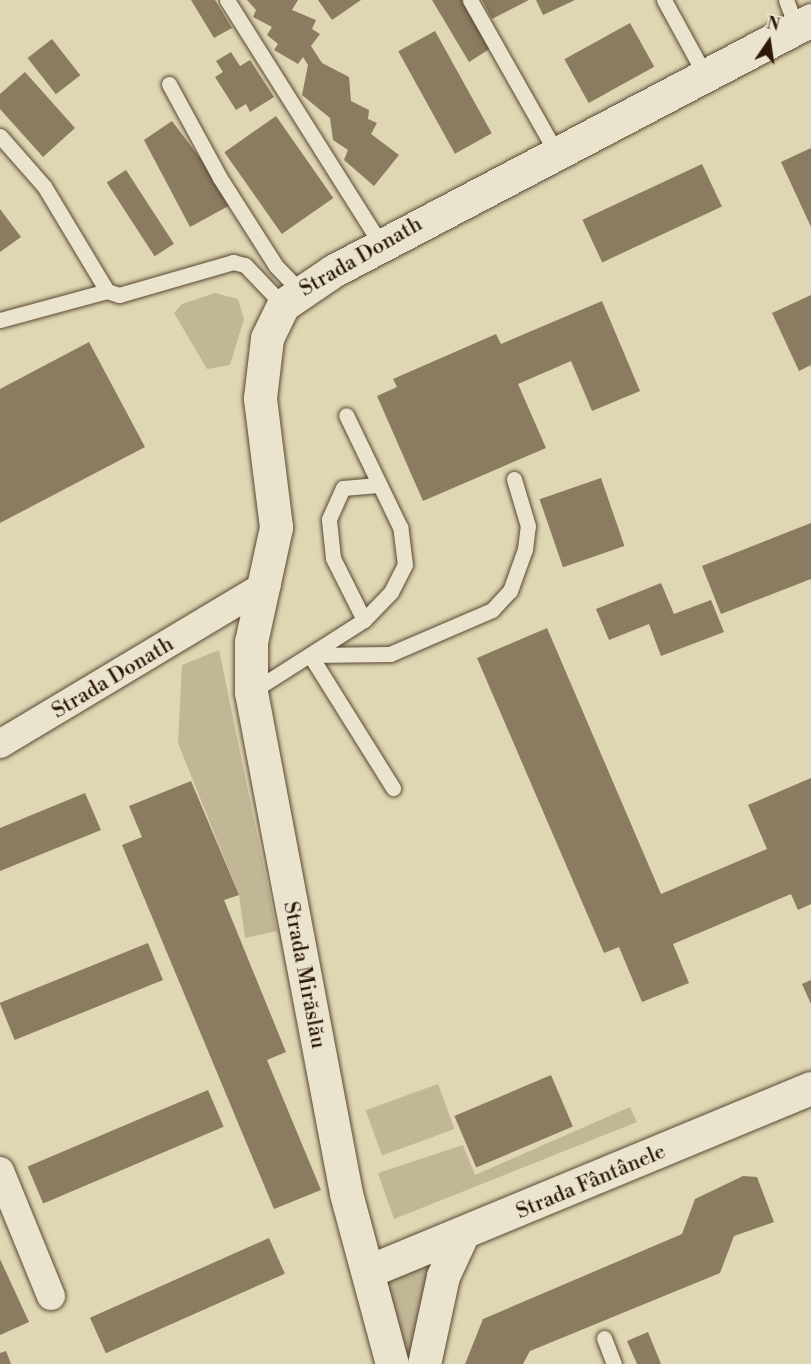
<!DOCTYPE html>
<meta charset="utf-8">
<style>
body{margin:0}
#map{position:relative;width:811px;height:1364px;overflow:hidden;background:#dfd6b3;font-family:"Libre Bodoni",serif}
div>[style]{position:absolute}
.green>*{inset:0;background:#c1b696;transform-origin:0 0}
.building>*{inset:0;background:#8a7b61;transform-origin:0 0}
.roads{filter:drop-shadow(0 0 2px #5a4833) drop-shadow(0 0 2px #5a4833)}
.service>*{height:15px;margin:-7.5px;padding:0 7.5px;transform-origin:7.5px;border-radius:7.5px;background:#eae4ce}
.minor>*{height:28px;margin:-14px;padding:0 14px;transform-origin:14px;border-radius:14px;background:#eae4ce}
.secondary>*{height:33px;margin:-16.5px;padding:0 16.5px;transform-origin:16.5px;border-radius:16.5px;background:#eae4ce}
span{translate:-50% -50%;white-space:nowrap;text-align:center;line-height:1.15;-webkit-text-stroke:6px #eae4ce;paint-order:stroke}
.street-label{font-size:21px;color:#2d1808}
.north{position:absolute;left:739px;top:12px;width:60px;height:60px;-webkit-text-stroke:4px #eae4ce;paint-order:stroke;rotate:13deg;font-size:16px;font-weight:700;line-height:24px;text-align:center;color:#2d1808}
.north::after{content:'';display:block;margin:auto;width:21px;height:27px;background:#2d1808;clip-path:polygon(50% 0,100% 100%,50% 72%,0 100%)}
</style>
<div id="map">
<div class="green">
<i style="clip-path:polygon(215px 293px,238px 299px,244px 319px,230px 365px,207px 369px,174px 313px,182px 304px)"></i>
<i style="clip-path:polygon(219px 650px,277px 931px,245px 938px,239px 895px,178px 743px,182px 665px)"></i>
<i style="left:438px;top:1084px;width:48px;height:77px;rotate:70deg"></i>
<i style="clip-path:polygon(630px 1107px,637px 1122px,394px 1219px,378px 1173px,463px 1145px,475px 1175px)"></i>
<i style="clip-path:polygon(432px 1261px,412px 1364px,406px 1364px,386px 1279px)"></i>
</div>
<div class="building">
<i style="clip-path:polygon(191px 0,215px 0,232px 28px,214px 38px)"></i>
<i style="clip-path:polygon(247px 0,298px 0,292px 10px,316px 20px,312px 29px,320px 34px,311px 46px,322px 63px,349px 77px,351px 101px,369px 110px,368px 119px,377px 123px,371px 134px,399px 155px,374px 186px,344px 160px,348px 150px,333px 140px,330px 118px,302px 95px,308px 65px,303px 57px,298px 64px,274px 50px,278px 44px,267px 35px,272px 27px,253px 17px,256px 10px)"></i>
<i style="clip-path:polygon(318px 0,361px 0,332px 20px)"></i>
<i style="clip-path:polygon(432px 0,462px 0,491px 48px,469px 62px)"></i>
<i style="clip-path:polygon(482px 0,529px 0,492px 19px)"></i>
<i style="clip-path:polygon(536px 0,575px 0,543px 15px)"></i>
<i style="left:630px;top:23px;width:50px;height:75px;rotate:61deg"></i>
<i style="left:435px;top:31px;width:117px;height:42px;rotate:61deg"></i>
<i style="left:52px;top:39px;width:46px;height:31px;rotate:52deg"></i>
<i style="clip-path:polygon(231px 52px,240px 66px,250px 60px,274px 97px,250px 112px,246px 104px,236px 110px,215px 77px,223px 72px,216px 61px)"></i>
<i style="clip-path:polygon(25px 72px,75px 128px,43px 157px,0 109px,0 94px)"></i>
<i style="left:276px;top:116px;width:100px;height:63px;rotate:55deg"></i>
<i style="clip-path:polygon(172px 121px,234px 203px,190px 227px,144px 140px)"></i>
<i style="clip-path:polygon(811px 148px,811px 227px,781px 162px)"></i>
<i style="left:702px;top:164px;width:47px;height:132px;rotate:65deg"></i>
<i style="left:126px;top:170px;width:88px;height:23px;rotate:57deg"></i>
<i style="clip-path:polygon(0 209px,21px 237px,0 252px)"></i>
<i style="clip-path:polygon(811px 295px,811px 365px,799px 371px,772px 313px)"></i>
<i style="clip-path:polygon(602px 301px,640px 391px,592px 411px,571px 361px,518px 384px,546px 448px,423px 501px,377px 396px,397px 387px,393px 379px,496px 334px,501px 344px)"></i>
<i style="clip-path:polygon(89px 342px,145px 447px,0 523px,0 389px)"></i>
<i style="left:601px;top:478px;width:72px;height:65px;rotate:71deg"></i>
<i style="clip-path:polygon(811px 523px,811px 579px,721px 614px,702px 566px)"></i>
<i style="clip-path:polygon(661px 583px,674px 614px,711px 600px,724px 632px,661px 656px,649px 624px,609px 640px,596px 609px)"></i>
<i style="clip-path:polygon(547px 628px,661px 894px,767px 849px,748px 805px,811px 778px,811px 904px,798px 910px,791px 894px,673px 944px,689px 983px,642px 1002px,619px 947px,604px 953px,477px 658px)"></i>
<i style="clip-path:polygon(191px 781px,239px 895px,224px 900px,286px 1052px,267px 1060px,321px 1190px,274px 1209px,122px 845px,142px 837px,129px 806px)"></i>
<i style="clip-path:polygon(85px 793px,101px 830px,0 871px,0 828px)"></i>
<i style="left:148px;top:943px;width:40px;height:160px;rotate:68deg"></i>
<i style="clip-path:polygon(811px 980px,811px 1004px,802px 984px)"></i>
<i style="left:551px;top:1075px;width:56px;height:105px;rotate:67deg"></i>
<i style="left:208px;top:1090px;width:40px;height:196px;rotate:67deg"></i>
<i style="clip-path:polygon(743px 1176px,757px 1177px,774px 1222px,734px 1236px,720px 1273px,530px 1351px,523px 1364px,465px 1364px,483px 1319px,682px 1234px,695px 1199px)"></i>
<i style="left:269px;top:1238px;width:39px;height:196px;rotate:66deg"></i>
<i style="clip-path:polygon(0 1259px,29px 1322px,0 1335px)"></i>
<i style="clip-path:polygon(648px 1332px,661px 1364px,637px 1364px,627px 1341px)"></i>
<i style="clip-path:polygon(6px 1351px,11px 1364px,0 1364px,0 1353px)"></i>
</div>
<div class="roads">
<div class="service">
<i style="left:227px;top:0;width:289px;rotate:57.8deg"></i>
<i style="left:470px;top:0;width:172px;rotate:60.5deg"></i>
<i style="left:664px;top:0;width:83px;rotate:61.3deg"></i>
<i style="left:786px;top:0;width:28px;rotate:69deg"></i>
<i style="left:169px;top:84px;width:107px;rotate:61.5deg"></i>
<i style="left:220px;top:178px;width:104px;rotate:57.5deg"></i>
<i style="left:276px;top:266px;width:35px;rotate:46deg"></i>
<i style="left:0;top:136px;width:67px;rotate:48.7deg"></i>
<i style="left:44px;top:186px;width:122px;rotate:59deg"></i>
<i style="left:107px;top:291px;width:13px;rotate:18deg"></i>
<i style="left:119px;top:295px;width:119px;rotate:-16.1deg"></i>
<i style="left:233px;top:262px;width:12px;rotate:14deg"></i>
<i style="left:245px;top:265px;width:55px;rotate:46.5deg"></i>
<i style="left:0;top:320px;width:111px;rotate:-15.2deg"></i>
<i style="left:364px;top:620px;width:69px;rotate:-116.6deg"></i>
<i style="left:333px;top:558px;width:39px;rotate:-96deg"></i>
<i style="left:329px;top:519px;width:34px;rotate:-66deg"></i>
<i style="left:343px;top:488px;width:35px;rotate:-5deg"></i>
<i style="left:310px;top:655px;width:80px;rotate:-0.7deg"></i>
<i style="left:390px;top:654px;width:111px;rotate:-23.3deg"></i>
<i style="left:492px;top:610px;width:26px;rotate:-47deg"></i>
<i style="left:510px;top:591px;width:45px;rotate:-70.3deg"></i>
<i style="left:525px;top:549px;width:23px;rotate:-83deg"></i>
<i style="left:528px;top:526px;width:49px;rotate:-106.6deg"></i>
<i style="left:310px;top:655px;width:157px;rotate:58deg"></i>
<i style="left:251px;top:692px;width:134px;rotate:-32.5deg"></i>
<i style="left:364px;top:620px;width:39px;rotate:-46deg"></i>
<i style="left:391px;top:592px;width:30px;rotate:-63deg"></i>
<i style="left:405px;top:565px;width:38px;rotate:-97deg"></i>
<i style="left:400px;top:527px;width:124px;rotate:-115.7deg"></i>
<i style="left:604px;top:1338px;width:28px;rotate:69deg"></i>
</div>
<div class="minor">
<i style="left:0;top:744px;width:311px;rotate:-30.9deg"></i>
<i style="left:0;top:1171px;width:135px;rotate:67.8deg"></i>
</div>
<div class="secondary">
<i style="left:369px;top:1271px;width:478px;rotate:-22.5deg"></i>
<i style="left:392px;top:1364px;width:177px;rotate:-105.1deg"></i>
<i style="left:346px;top:1193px;width:510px;rotate:-100.74deg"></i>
<i style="left:251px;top:692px;width:50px;rotate:-90deg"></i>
<i style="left:251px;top:642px;width:118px;rotate:-77.7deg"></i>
<i style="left:276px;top:527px;width:130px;rotate:-97.1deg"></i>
<i style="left:260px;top:398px;width:60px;rotate:-83.3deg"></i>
<i style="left:267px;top:338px;width:37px;rotate:-64deg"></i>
<i style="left:283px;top:305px;width:60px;rotate:-34.2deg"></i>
<i style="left:333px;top:271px;width:540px;rotate:-27.7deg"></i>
<i style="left:424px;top:1364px;width:90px;rotate:-77.8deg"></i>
<i style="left:443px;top:1276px;width:45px;rotate:-65.1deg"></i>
</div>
</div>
<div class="street-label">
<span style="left:361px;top:257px;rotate:-30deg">Strada Donath</span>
<span style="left:113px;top:678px;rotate:-31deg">Strada Donath</span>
<span style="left:304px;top:975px;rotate:79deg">Strada Mirăslău</span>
<span style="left:591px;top:1182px;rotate:-23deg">Strada Fântânele</span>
</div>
<div class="north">N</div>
</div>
